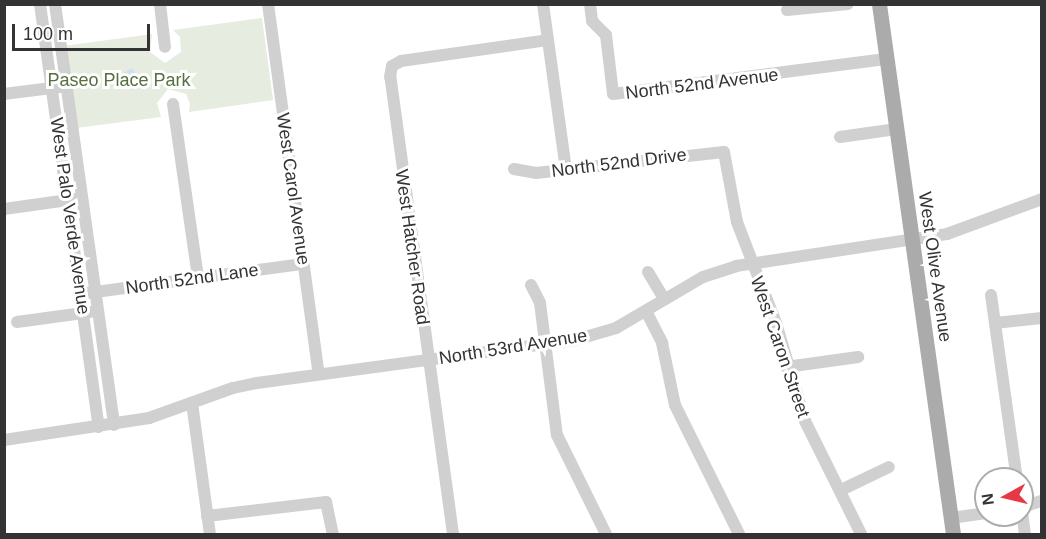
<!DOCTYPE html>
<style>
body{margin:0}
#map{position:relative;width:1046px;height:539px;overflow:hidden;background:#fff;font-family:Arial,sans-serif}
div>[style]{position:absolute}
.green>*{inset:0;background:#e6ecdf}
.water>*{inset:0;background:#cfe2ee}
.minor>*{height:12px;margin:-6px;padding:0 6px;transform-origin:6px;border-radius:6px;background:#d0d0d0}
.major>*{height:15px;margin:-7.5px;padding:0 7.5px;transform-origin:7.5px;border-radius:7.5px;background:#ababab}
span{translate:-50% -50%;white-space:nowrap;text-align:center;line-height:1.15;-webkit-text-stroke:6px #fff;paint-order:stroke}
.park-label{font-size:18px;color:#56703f}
.street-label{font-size:18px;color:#333}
.frame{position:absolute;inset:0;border:6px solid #333;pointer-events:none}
.north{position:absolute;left:974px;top:467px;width:60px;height:60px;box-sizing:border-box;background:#fff;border:2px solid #adadad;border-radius:50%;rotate:262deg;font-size:16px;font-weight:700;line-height:24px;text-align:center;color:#333}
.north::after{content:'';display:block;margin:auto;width:21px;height:27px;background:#e63946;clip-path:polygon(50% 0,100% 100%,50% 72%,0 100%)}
.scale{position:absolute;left:12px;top:24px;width:138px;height:27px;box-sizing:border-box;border:3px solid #333;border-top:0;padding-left:8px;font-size:18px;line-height:21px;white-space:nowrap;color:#333;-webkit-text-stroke:4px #fff;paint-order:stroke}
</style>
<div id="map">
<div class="green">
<i style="clip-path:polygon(262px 18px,273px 100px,189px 112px,190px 104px,186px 94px,168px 89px,157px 103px,161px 117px,76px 128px,64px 46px,152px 34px,150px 52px,165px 63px,181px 52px,180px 37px,173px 30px)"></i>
</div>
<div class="water">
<i style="clip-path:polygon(132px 68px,138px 76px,117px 83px,116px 77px)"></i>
</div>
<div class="minor">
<i style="left:40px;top:4px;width:427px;rotate:82.1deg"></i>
<i style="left:55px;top:4px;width:425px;rotate:82deg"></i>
<i style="left:160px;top:4px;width:43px;rotate:83.4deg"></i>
<i style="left:268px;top:4px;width:373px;rotate:82.2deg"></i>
<i style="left:543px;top:4px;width:168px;rotate:82.1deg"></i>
<i style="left:590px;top:4px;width:17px;rotate:83deg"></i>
<i style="left:592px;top:21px;width:20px;rotate:45deg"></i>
<i style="left:606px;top:35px;width:59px;rotate:83.2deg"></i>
<i style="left:613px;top:94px;width:275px;rotate:-7.3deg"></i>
<i style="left:787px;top:10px;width:61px;rotate:-5.6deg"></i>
<i style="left:4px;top:94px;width:56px;rotate:-7.1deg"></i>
<i style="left:173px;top:104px;width:176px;rotate:81.8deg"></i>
<i style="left:840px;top:137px;width:57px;rotate:-8.1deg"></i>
<i style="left:514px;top:169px;width:22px;rotate:10deg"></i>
<i style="left:536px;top:173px;width:189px;rotate:-6.4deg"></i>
<i style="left:724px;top:152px;width:71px;rotate:79.5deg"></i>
<i style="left:737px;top:222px;width:108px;rotate:68.9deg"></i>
<i style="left:776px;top:323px;width:102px;rotate:73.5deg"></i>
<i style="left:805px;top:421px;width:126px;rotate:63.6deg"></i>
<i style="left:4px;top:209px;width:72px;rotate:-8deg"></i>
<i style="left:648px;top:272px;width:31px;rotate:59deg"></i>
<i style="left:531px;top:285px;width:20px;rotate:63deg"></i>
<i style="left:540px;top:303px;width:133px;rotate:82.7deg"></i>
<i style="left:557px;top:435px;width:110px;rotate:63.7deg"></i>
<i style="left:88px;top:293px;width:217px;rotate:-7.7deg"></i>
<i style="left:991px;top:295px;width:186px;rotate:82deg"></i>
<i style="left:646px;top:311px;width:36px;rotate:63deg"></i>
<i style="left:662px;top:343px;width:63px;rotate:78.2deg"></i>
<i style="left:675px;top:405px;width:144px;rotate:63.6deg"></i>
<i style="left:17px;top:322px;width:74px;rotate:-7.8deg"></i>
<i style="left:995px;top:323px;width:47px;rotate:-6.1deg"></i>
<i style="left:786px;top:367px;width:73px;rotate:-7.9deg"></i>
<i style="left:192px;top:403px;width:132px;rotate:82.2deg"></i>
<i style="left:4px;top:440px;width:147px;rotate:-8.6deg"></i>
<i style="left:149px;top:418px;width:89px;rotate:-19.7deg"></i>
<i style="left:233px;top:388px;width:25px;rotate:-12deg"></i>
<i style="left:257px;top:383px;width:321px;rotate:-7.7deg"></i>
<i style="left:575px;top:340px;width:43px;rotate:-16.3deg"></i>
<i style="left:616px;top:328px;width:101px;rotate:-30.4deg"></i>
<i style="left:703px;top:277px;width:35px;rotate:-18deg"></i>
<i style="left:736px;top:266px;width:213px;rotate:-8.6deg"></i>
<i style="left:947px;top:234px;width:101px;rotate:-20.2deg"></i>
<i style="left:841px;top:490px;width:53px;rotate:-25.6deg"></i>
<i style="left:1022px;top:507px;width:21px;rotate:-17deg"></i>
<i style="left:1022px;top:511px;width:23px;rotate:83deg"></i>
<i style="left:207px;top:516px;width:120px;rotate:-6.7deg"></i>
<i style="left:326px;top:502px;width:33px;rotate:78deg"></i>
<i style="left:951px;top:518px;width:35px;rotate:-8deg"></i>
<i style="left:453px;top:534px;width:461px;rotate:-97.8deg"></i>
<i style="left:390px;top:77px;width:11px;rotate:-80deg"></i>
<i style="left:392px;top:66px;width:10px;rotate:-29deg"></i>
<i style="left:401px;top:61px;width:148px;rotate:-8.1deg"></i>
</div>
<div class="major">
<i style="left:879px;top:4px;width:535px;rotate:82.05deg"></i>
</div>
<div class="park-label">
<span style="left:119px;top:80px">Paseo Place Park</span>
</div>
<div class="street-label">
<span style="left:702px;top:84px;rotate:-7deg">North 52nd Avenue</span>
<span style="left:619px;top:163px;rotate:-7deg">North 52nd Drive</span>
<span style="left:293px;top:189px;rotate:82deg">West Carol Avenue</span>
<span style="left:70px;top:216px;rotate:82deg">West Palo Verde Avenue</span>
<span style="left:412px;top:247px;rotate:82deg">West Hatcher Road</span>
<span style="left:935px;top:267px;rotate:82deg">West Olive Avenue</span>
<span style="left:192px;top:279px;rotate:-8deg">North 52nd Lane</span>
<span style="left:513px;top:347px;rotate:-9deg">North 53rd Avenue</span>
<span style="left:780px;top:347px;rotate:71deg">West Caron Street</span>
</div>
<div class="frame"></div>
<div class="north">N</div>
<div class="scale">100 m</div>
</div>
